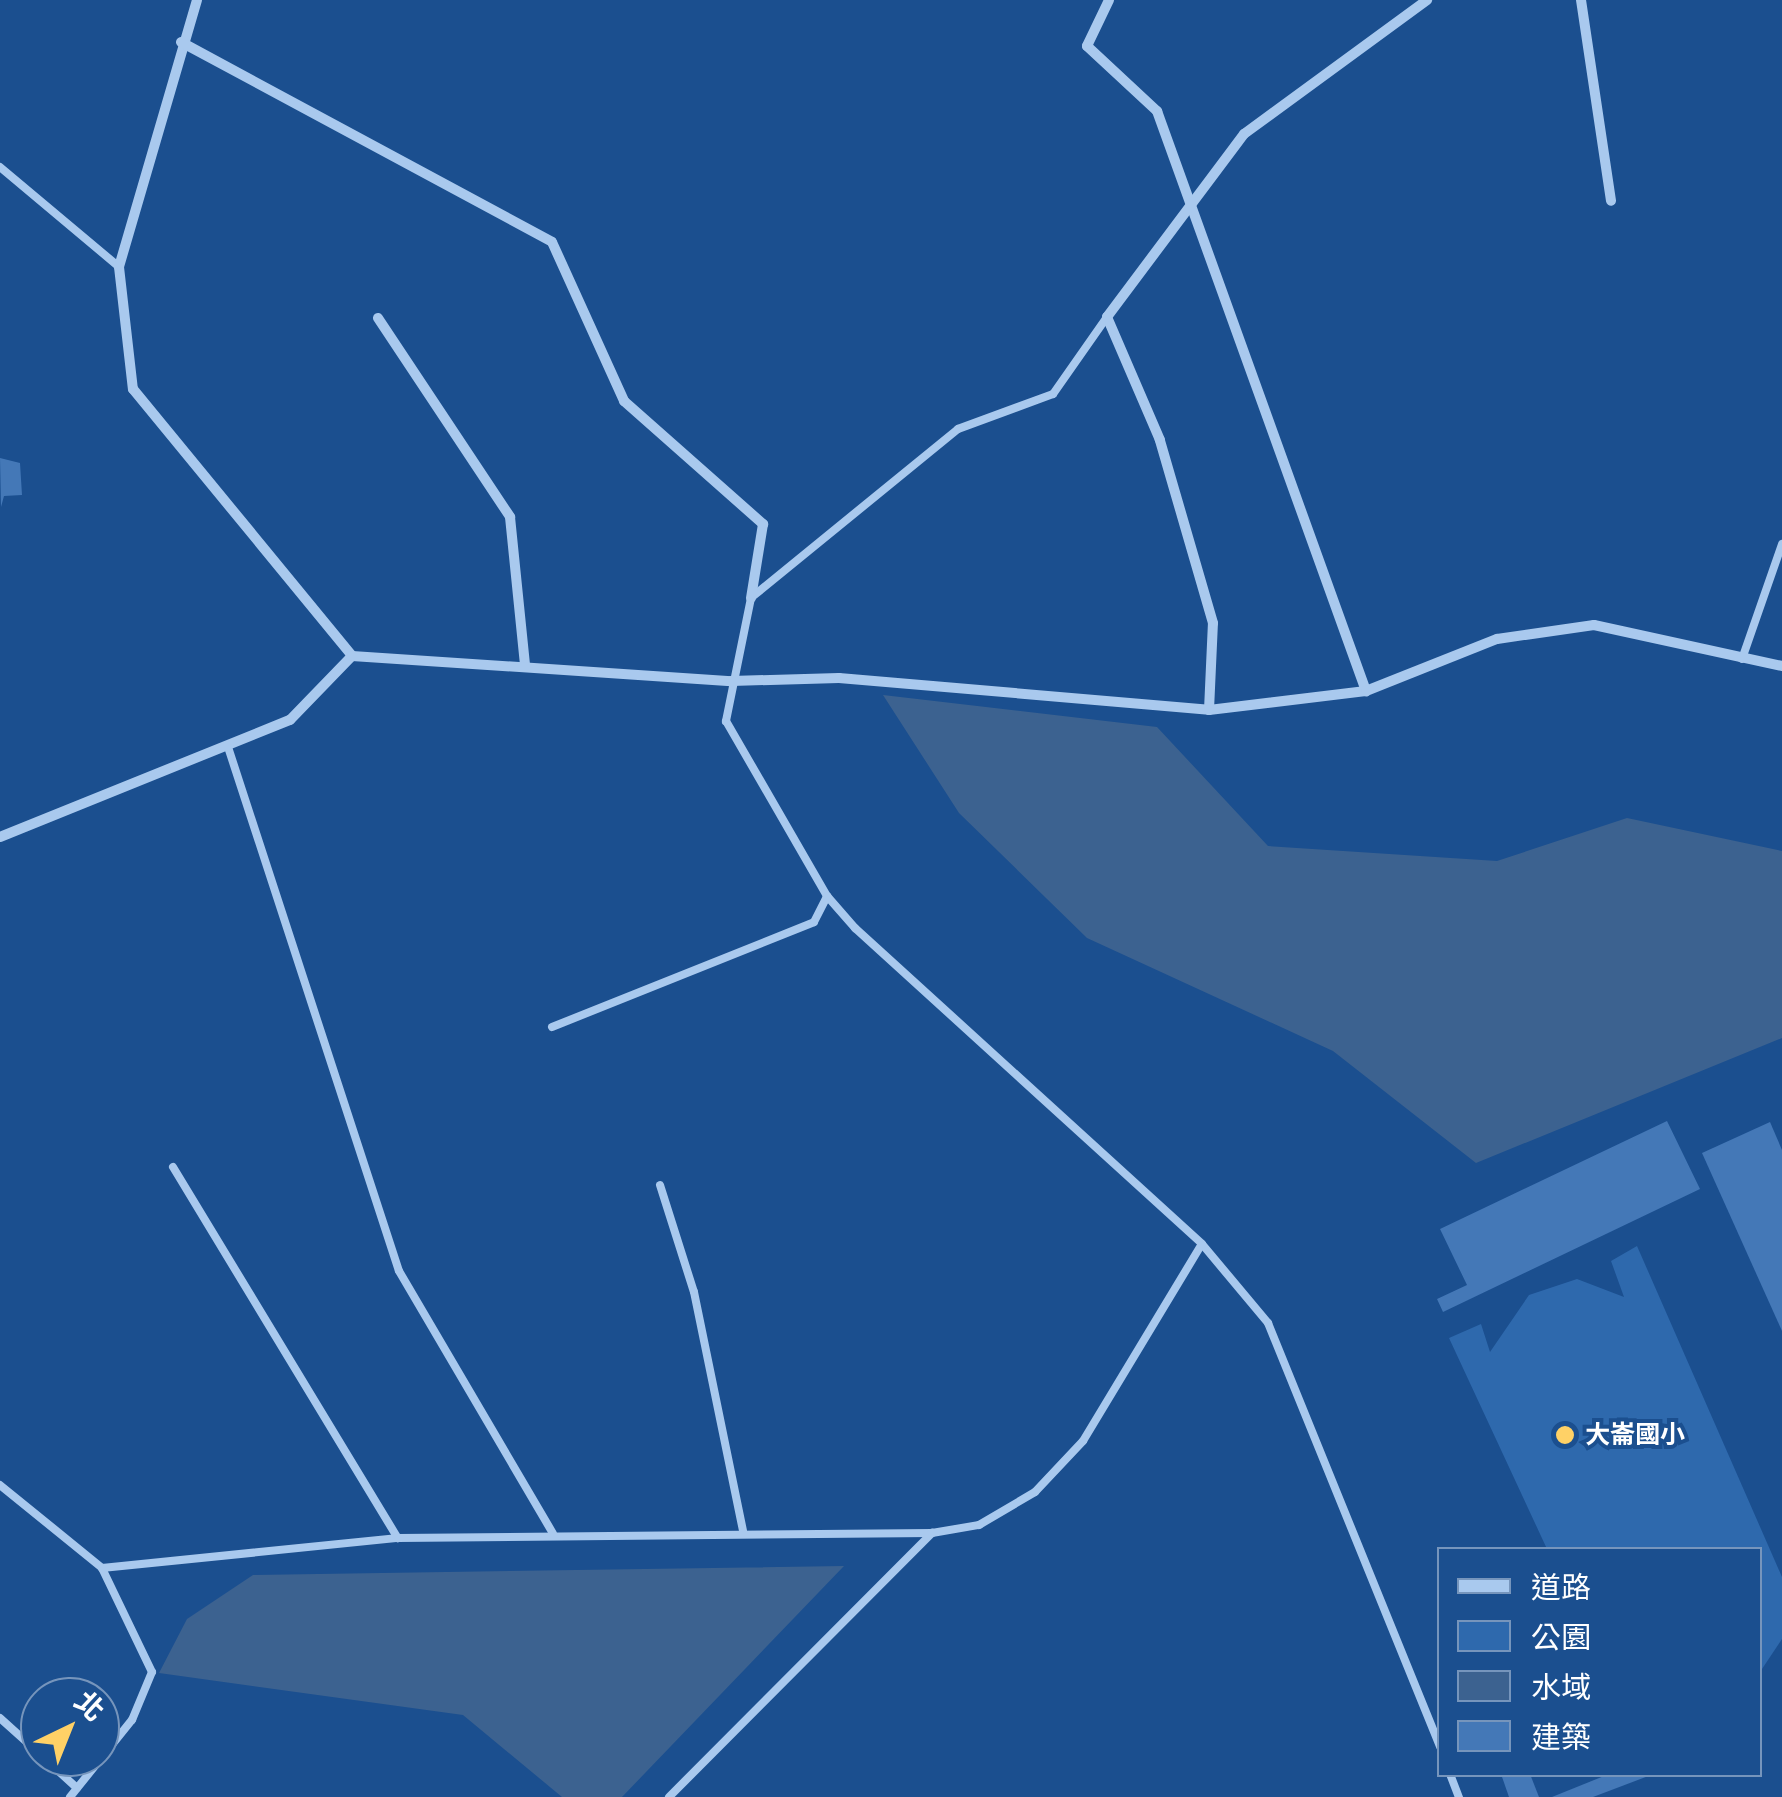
<!DOCTYPE html>
<meta charset="utf-8">
<style>
body{margin:0}
#map{position:relative;width:1782px;height:1797px;overflow:hidden;background:#1b4f8f;font-family:"Source Sans 3","Noto Sans TC",sans-serif}
div>[style]{position:absolute}
.green>*{inset:0;background:#2e69ad}
.water>*{inset:0;background:#3c6290}
.building>*{inset:0;background:#4478b7}
.service>*{height:8px;margin:-4px;padding:0 4px;transform-origin:4px;border-radius:4px;background:#a9c9ee}
.minor>*{height:10px;margin:-5px;padding:0 5px;transform-origin:5px;border-radius:5px;background:#a9c9ee}
.dots>*{width:28px;height:28px;translate:-50% -50%;box-sizing:border-box;border:5px solid #1b4f8f;border-radius:50%}
span{translate:-50% -50%;white-space:nowrap;text-align:center;line-height:1.15;-webkit-text-stroke:8px #1b4f8f;paint-order:stroke}
.poi-label{font-size:25px;color:#fff;font-weight:700}
.left{translate:0 -50%;text-align:left}
.legend{position:absolute;left:1437px;top:1547px;width:325px;height:230px;box-sizing:border-box;background:#1b4f8f;border:2px solid #7695bc;margin:0;padding:12px 18px;list-style:none;font-size:30px;color:#fff}
.legend li{display:flex;align-items:center;gap:20px;height:50px}
.legend b{width:50px;border:2px solid #7695bc}
.north{position:absolute;left:20px;top:1677px;width:100px;height:100px;box-sizing:border-box;background:#1b4f8f;border:2px solid #7695bc;border-radius:50%;rotate:43deg;font-size:28px;font-weight:700;line-height:40px;text-align:center;color:#fff}
.north::after{content:'';display:block;margin:auto;width:35px;height:45px;background:#ffd166;clip-path:polygon(50% 0,100% 100%,50% 72%,0 100%)}
</style>
<div id="map">
<div class="green">
<i style="clip-path:polygon(1637px 1246px,1782px 1577px,1782px 1639px,1760px 1672px,1760px 1550px,1547px 1549px,1449px 1338px,1481px 1324px,1490px 1352px,1529px 1295px,1577px 1279px,1624px 1297px,1611px 1261px)"></i>
</div>
<div class="water">
<i style="clip-path:polygon(883px 695px,1157px 727px,1268px 846px,1497px 861px,1627px 818px,1782px 851px,1782px 1038px,1476px 1163px,1333px 1051px,1087px 938px,959px 813px)"></i>
<i style="clip-path:polygon(844px 1566px,622px 1797px,562px 1797px,463px 1715px,159px 1673px,187px 1619px,253px 1575px)"></i>
</div>
<div class="building">
<i style="clip-path:polygon(0 458px,20px 463px,22px 495px,4px 496px,1px 507px)"></i>
<i style="clip-path:polygon(1667px 1121px,1700px 1189px,1443px 1312px,1437px 1299px,1467px 1285px,1440px 1229px)"></i>
<i style="clip-path:polygon(1770px 1122px,1782px 1150px,1782px 1331px,1702px 1153px)"></i>
<i style="clip-path:polygon(1501px 1774px,1530px 1774px,1539px 1797px,1509px 1797px)"></i>
<i style="clip-path:polygon(1609px 1774px,1651px 1775px,1593px 1797px,1552px 1797px)"></i>
</div>
<div class="service">
<i style="left:0;top:167px;width:155px;rotate:40deg"></i>
<i style="left:1107px;top:317px;width:94px;rotate:125deg"></i>
<i style="left:1053px;top:394px;width:101px;rotate:159.8deg"></i>
<i style="left:958px;top:429px;width:267px;rotate:140.8deg"></i>
<i style="left:751px;top:598px;width:126px;rotate:101.5deg"></i>
<i style="left:726px;top:721px;width:202px;rotate:60deg"></i>
<i style="left:827px;top:896px;width:43px;rotate:48.8deg"></i>
<i style="left:855px;top:928px;width:469px;rotate:42.3deg"></i>
<i style="left:1202px;top:1244px;width:103px;rotate:50.1deg"></i>
<i style="left:1268px;top:1323px;width:458px;rotate:67.9deg"></i>
<i style="left:1742px;top:659px;width:122px;rotate:-70.8deg"></i>
<i style="left:228px;top:747px;width:551px;rotate:71.93deg"></i>
<i style="left:399px;top:1271px;width:304px;rotate:59.6deg"></i>
<i style="left:552px;top:1027px;width:282px;rotate:-21.8deg"></i>
<i style="left:814px;top:922px;width:29px;rotate:-63deg"></i>
<i style="left:173px;top:1167px;width:434px;rotate:58.8deg"></i>
<i style="left:660px;top:1185px;width:112px;rotate:72.4deg"></i>
<i style="left:694px;top:1292px;width:244px;rotate:78.4deg"></i>
<i style="left:0;top:1485px;width:132px;rotate:39.1deg"></i>
<i style="left:102px;top:1568px;width:298px;rotate:-5.8deg"></i>
<i style="left:398px;top:1538px;width:534px;rotate:-0.54deg"></i>
<i style="left:0;top:1718px;width:54px;rotate:42deg"></i>
<i style="left:43px;top:1757px;width:46px;rotate:42.4deg"></i>
<i style="left:1450px;top:1774px;width:25px;rotate:69deg"></i>
<i style="left:70px;top:1797px;width:99px;rotate:-51.2deg"></i>
<i style="left:132px;top:1720px;width:52px;rotate:-67.4deg"></i>
<i style="left:152px;top:1672px;width:115px;rotate:-115.7deg"></i>
<i style="left:669px;top:1797px;width:373px;rotate:-45.1deg"></i>
<i style="left:932px;top:1533px;width:48px;rotate:-9.7deg"></i>
<i style="left:979px;top:1525px;width:65px;rotate:-30.5deg"></i>
<i style="left:1035px;top:1492px;width:70px;rotate:-46.7deg"></i>
<i style="left:1083px;top:1441px;width:230px;rotate:-58.9deg"></i>
</div>
<div class="minor">
<i style="left:197px;top:0;width:278px;rotate:106.3deg"></i>
<i style="left:119px;top:267px;width:123px;rotate:83.5deg"></i>
<i style="left:133px;top:389px;width:345px;rotate:50.6deg"></i>
<i style="left:1109px;top:0;width:51px;rotate:115.6deg"></i>
<i style="left:1087px;top:46px;width:96px;rotate:42.9deg"></i>
<i style="left:1157px;top:111px;width:617px;rotate:70.18deg"></i>
<i style="left:1581px;top:0;width:203px;rotate:81.5deg"></i>
<i style="left:181px;top:42px;width:421px;rotate:28.3deg"></i>
<i style="left:552px;top:242px;width:175px;rotate:65.6deg"></i>
<i style="left:624px;top:401px;width:186px;rotate:41.5deg"></i>
<i style="left:763px;top:524px;width:75px;rotate:99.2deg"></i>
<i style="left:378px;top:318px;width:239px;rotate:56.4deg"></i>
<i style="left:510px;top:517px;width:148px;rotate:84.2deg"></i>
<i style="left:1209px;top:710px;width:87px;rotate:-87.4deg"></i>
<i style="left:1213px;top:623px;width:191px;rotate:-106.2deg"></i>
<i style="left:1160px;top:440px;width:134px;rotate:-113.3deg"></i>
<i style="left:1107px;top:317px;width:229px;rotate:-53.2deg"></i>
<i style="left:1244px;top:134px;width:227px;rotate:-36.2deg"></i>
<i style="left:0;top:837px;width:313px;rotate:-22deg"></i>
<i style="left:290px;top:720px;width:89px;rotate:-45.9deg"></i>
<i style="left:352px;top:656px;width:380px;rotate:3.8deg"></i>
<i style="left:731px;top:681px;width:108px;rotate:-1.6deg"></i>
<i style="left:839px;top:678px;width:371px;rotate:4.9deg"></i>
<i style="left:1209px;top:710px;width:158px;rotate:-6.9deg"></i>
<i style="left:1366px;top:691px;width:141px;rotate:-21.7deg"></i>
<i style="left:1497px;top:639px;width:98px;rotate:-8.2deg"></i>
<i style="left:1594px;top:625px;width:192px;rotate:12.3deg"></i>
</div>
<div class="dots">
<i style="left:1565px;top:1435px;background:#ffd166"></i>
</div>
<div class="poi-label">
<span class="left" style="left:1585px;top:1435px">大崙國小</span>
</div>
<ul class="legend">
<li><b style="height:12px;background:#a9c9ee"></b>道路</li>
<li><b style="height:28px;background:#2e69ad"></b>公園</li>
<li><b style="height:28px;background:#3c6290"></b>水域</li>
<li><b style="height:28px;background:#4478b7"></b>建築</li>
</ul>
<div class="north">北</div>
</div>
